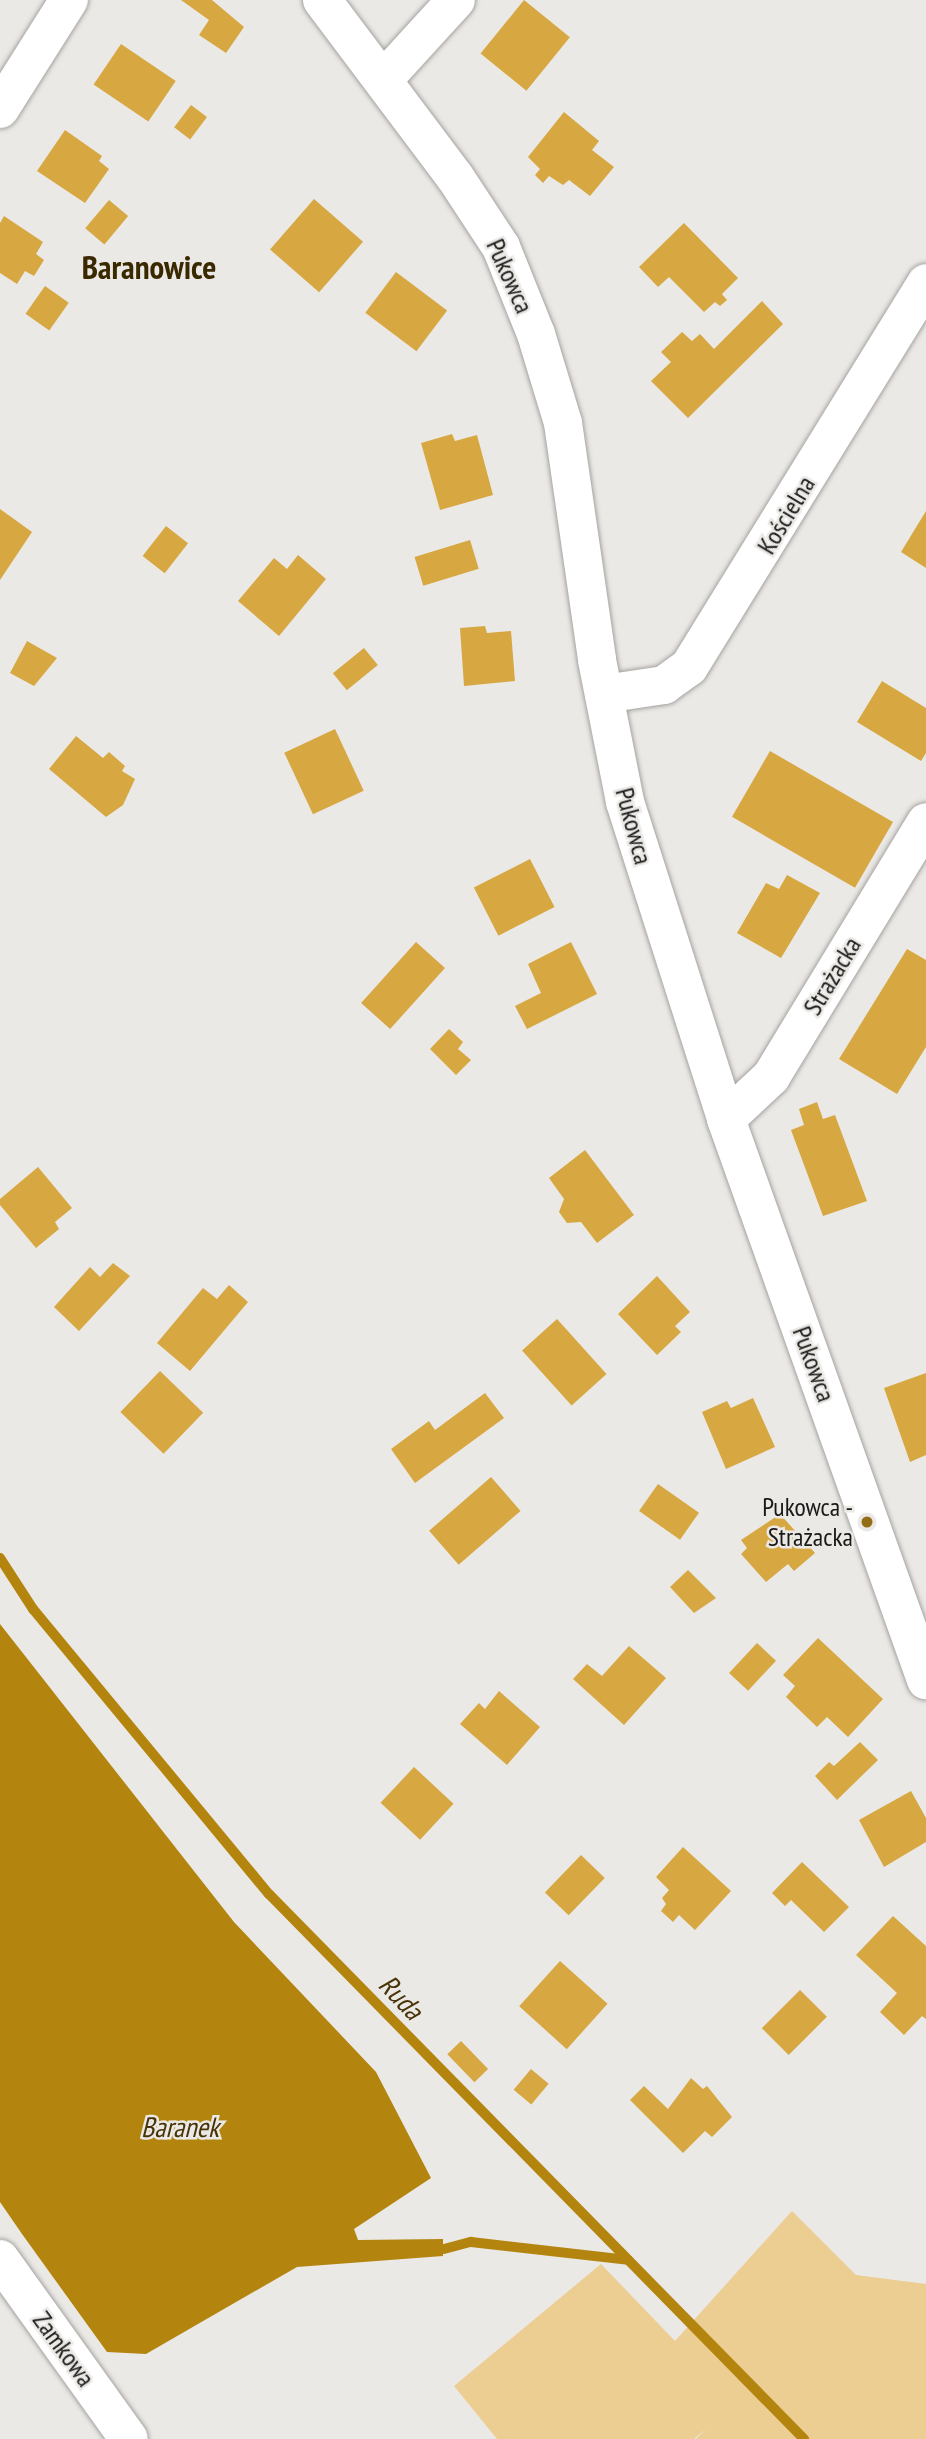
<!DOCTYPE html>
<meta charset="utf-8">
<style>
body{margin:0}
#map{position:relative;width:926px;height:2439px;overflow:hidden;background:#ebe9e6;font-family:"PT Sans Narrow",sans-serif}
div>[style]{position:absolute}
.green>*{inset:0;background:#eccd92}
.water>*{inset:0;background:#b4850e}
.stream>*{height:10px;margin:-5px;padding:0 5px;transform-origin:5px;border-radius:5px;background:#b4850e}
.building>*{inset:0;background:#d7a741;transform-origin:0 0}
.roads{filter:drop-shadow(0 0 2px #a5a3a0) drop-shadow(0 0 2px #a5a3a0)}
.street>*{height:38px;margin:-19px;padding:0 19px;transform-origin:19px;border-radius:19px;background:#fff}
.dots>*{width:19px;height:19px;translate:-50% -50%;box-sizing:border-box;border:4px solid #ebe9e6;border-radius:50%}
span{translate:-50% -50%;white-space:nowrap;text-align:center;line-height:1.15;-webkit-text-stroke:5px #ebe9e6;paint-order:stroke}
.street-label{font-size:26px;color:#1a1918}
.poi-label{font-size:26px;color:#1a1918}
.right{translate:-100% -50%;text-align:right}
.water-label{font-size:28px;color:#483408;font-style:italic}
.district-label{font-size:33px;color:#3a2800;font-weight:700}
</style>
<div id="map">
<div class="green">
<i style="clip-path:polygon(792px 2211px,856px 2275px,926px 2284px,926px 2439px,696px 2439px,706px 2429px,694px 2439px,497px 2439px,454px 2386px,601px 2264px,675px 2341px)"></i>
</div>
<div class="water">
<i style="clip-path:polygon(0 1624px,234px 1922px,376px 2072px,431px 2178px,354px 2229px,358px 2240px,443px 2239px,443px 2256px,297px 2267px,146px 2354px,107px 2352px,22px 2234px,0 2202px)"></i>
</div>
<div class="stream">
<i style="left:0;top:1558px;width:61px;rotate:57.1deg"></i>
<i style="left:33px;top:1609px;width:370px;rotate:50.4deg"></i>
<i style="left:269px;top:1894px;width:764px;rotate:45.53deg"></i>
<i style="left:444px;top:2249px;width:28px;rotate:-15deg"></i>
<i style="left:471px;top:2242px;width:158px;rotate:6.5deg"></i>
</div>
<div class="building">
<i style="clip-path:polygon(181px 0,212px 0,244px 27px,226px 53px,199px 35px,209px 20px)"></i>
<i style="left:524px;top:0;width:59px;height:69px;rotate:39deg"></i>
<i style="left:121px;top:44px;width:66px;height:49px;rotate:34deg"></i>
<i style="left:191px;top:105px;width:20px;height:28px;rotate:37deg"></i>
<i style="clip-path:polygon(564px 112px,599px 141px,592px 150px,614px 167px,590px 196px,569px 180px,563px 185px,549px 176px,543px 183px,535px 175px,540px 169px,528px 157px)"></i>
<i style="clip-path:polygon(65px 130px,102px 156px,99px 161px,109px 169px,85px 203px,37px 171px)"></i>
<i style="left:314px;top:199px;width:65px;height:67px;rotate:41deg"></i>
<i style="left:109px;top:200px;width:25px;height:37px;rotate:40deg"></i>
<i style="clip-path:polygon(4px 216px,43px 242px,36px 254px,44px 260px,34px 276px,25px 271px,17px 284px,0 273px,0 223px)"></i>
<i style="clip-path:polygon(684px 223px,738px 278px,722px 294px,727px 300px,720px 306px,715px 302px,704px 312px,669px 277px,658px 287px,639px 267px)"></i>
<i style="left:396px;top:272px;width:64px;height:51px;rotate:37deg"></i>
<i style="left:45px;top:286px;width:29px;height:34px;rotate:35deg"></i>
<i style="clip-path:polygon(762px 301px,783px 324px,688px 418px,651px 381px,671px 362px,661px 352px,682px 332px,692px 341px,700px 334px,714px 349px)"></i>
<i style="clip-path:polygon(452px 434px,455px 441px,477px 435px,493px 495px,440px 510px,421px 443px)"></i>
<i style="clip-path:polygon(0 509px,32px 532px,0 580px)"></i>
<i style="clip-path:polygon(926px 511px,926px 568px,901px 552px)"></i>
<i style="left:166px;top:526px;width:28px;height:38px;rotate:38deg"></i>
<i style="left:470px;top:540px;width:30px;height:58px;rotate:73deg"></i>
<i style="clip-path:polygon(298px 555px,326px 579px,279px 636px,238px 601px,274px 558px,287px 569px)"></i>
<i style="clip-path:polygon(485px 626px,487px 633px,511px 631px,515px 681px,464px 686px,460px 628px)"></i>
<i style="clip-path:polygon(27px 641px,57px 658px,34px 686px,10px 673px)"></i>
<i style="left:364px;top:648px;width:22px;height:40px;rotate:51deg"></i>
<i style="clip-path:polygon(882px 681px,926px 708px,926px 753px,921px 761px,857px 722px)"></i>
<i style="left:335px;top:729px;width:68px;height:56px;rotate:65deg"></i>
<i style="clip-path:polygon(76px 736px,103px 758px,109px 752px,125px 766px,122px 771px,135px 779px,123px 805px,106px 817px,49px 769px)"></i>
<i style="left:770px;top:751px;width:142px;height:76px;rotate:30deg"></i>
<i style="left:530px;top:859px;width:54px;height:63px;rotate:63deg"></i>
<i style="clip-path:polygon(787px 875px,820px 893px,781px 958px,737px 933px,766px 883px,779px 889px)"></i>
<i style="left:416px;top:942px;width:39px;height:82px;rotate:42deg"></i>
<i style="clip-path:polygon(571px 942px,597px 994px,527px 1029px,515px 1006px,541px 993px,528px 964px)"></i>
<i style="clip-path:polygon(907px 949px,926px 960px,926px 1047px,897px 1094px,839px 1059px)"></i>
<i style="clip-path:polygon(449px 1029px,463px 1042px,458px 1049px,471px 1060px,456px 1075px,430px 1049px)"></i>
<i style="clip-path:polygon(817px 1102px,823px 1119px,835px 1115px,867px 1201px,823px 1216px,791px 1130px,804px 1125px,799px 1109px)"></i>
<i style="clip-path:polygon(585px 1150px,634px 1215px,597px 1243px,581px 1222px,567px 1223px,559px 1212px,564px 1199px,549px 1178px)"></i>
<i style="clip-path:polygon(38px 1167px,72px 1208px,55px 1222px,59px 1229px,36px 1248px,0 1205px,0 1199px)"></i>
<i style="clip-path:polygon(113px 1263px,130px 1276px,79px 1331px,54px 1307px,90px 1267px,100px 1277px)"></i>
<i style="clip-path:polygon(657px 1276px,690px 1312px,675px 1326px,681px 1332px,657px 1355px,618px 1314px)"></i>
<i style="clip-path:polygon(229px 1285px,248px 1302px,190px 1371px,157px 1343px,203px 1288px,217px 1299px)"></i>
<i style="left:557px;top:1319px;width:74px;height:47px;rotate:48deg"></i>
<i style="left:160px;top:1371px;width:60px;height:57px;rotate:44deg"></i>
<i style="clip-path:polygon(926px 1373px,926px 1455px,910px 1462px,884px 1388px)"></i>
<i style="clip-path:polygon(485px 1393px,504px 1418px,415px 1483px,391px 1449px,429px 1421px,435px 1430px)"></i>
<i style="clip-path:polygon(753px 1398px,775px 1447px,726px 1469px,702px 1412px,727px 1401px,731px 1408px)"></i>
<i style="left:491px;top:1477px;width:45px;height:82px;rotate:49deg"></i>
<i style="left:658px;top:1484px;width:50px;height:33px;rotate:35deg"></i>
<i style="clip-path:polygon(780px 1514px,815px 1553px,794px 1571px,788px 1564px,766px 1582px,741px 1554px,747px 1548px,741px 1540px)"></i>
<i style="clip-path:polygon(688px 1570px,716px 1598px,694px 1613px,670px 1587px)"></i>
<i style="clip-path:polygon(818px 1638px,883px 1699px,848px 1737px,827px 1717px,817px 1727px,786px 1697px,795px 1686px,783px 1675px)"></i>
<i style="left:757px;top:1643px;width:26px;height:41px;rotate:43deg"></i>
<i style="clip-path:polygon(629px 1646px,666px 1678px,624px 1725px,573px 1679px,587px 1664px,602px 1676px)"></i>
<i style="clip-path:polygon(499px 1691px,540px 1727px,507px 1765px,460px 1724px,479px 1703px,485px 1709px)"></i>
<i style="clip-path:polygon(860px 1742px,878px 1760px,837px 1800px,815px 1776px,829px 1762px,834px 1766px)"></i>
<i style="left:414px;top:1767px;width:54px;height:49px;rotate:43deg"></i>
<i style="clip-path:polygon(911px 1791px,926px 1818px,926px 1842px,884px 1867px,859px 1820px)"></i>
<i style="clip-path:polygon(683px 1847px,731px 1891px,695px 1930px,679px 1915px,673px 1922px,661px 1911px,666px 1904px,662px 1898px,669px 1890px,656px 1877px)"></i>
<i style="left:581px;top:1855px;width:33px;height:52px;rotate:44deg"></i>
<i style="clip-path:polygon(802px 1862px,849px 1907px,824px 1932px,791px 1900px,785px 1906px,772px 1893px)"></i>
<i style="clip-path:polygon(893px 1916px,926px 1946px,926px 2019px,922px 2016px,904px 2035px,880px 2012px,897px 1993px,856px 1955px)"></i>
<i style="left:560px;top:1961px;width:64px;height:61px;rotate:42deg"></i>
<i style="left:800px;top:1990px;width:38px;height:54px;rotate:45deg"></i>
<i style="left:461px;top:2041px;width:39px;height:19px;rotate:46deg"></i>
<i style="left:531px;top:2069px;width:23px;height:27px;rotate:40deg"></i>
<i style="clip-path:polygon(691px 2078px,703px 2089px,707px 2086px,732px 2117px,712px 2137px,705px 2131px,683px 2153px,630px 2100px,644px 2086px,668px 2109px)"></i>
</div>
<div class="roads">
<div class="street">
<i style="left:322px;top:0;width:221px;rotate:53.1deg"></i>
<i style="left:455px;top:177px;width:84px;rotate:56.7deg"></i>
<i style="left:501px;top:247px;width:94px;rotate:68.1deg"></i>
<i style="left:536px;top:334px;width:93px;rotate:73.1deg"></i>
<i style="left:563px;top:423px;width:239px;rotate:81.8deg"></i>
<i style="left:597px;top:660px;width:145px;rotate:78.8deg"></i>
<i style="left:625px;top:802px;width:333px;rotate:72.3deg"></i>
<i style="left:726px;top:1119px;width:596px;rotate:70.38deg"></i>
<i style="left:383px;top:80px;width:108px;rotate:-47.6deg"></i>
<i style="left:0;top:109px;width:129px;rotate:-57.7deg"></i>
<i style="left:604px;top:694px;width:61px;rotate:-8.5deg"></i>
<i style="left:664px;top:685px;width:31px;rotate:-36deg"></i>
<i style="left:689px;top:667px;width:451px;rotate:-58.3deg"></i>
<i style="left:726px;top:1119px;width:62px;rotate:-43deg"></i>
<i style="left:771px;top:1077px;width:298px;rotate:-58.7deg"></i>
<i style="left:0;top:2259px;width:221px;rotate:54.4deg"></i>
</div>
</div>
<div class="dots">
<i style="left:867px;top:1522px;background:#926d15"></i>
</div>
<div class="street-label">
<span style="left:510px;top:276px;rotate:66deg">Pukowca</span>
<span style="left:786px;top:515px;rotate:-59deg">Kościelna</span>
<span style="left:634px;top:826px;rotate:75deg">Pukowca</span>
<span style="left:832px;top:976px;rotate:-59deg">Strażacka</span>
<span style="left:814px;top:1364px;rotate:70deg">Pukowca</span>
<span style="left:64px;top:2349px;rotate:54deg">Zamkowa</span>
</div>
<div class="poi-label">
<span class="right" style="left:853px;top:1522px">Pukowca -<br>Strażacka</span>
</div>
<div class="water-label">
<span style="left:401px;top:1997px;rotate:46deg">Ruda</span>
<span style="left:180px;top:2127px">Baranek</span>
</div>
<div class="district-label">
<span style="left:149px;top:267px">Baranowice</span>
</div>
</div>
